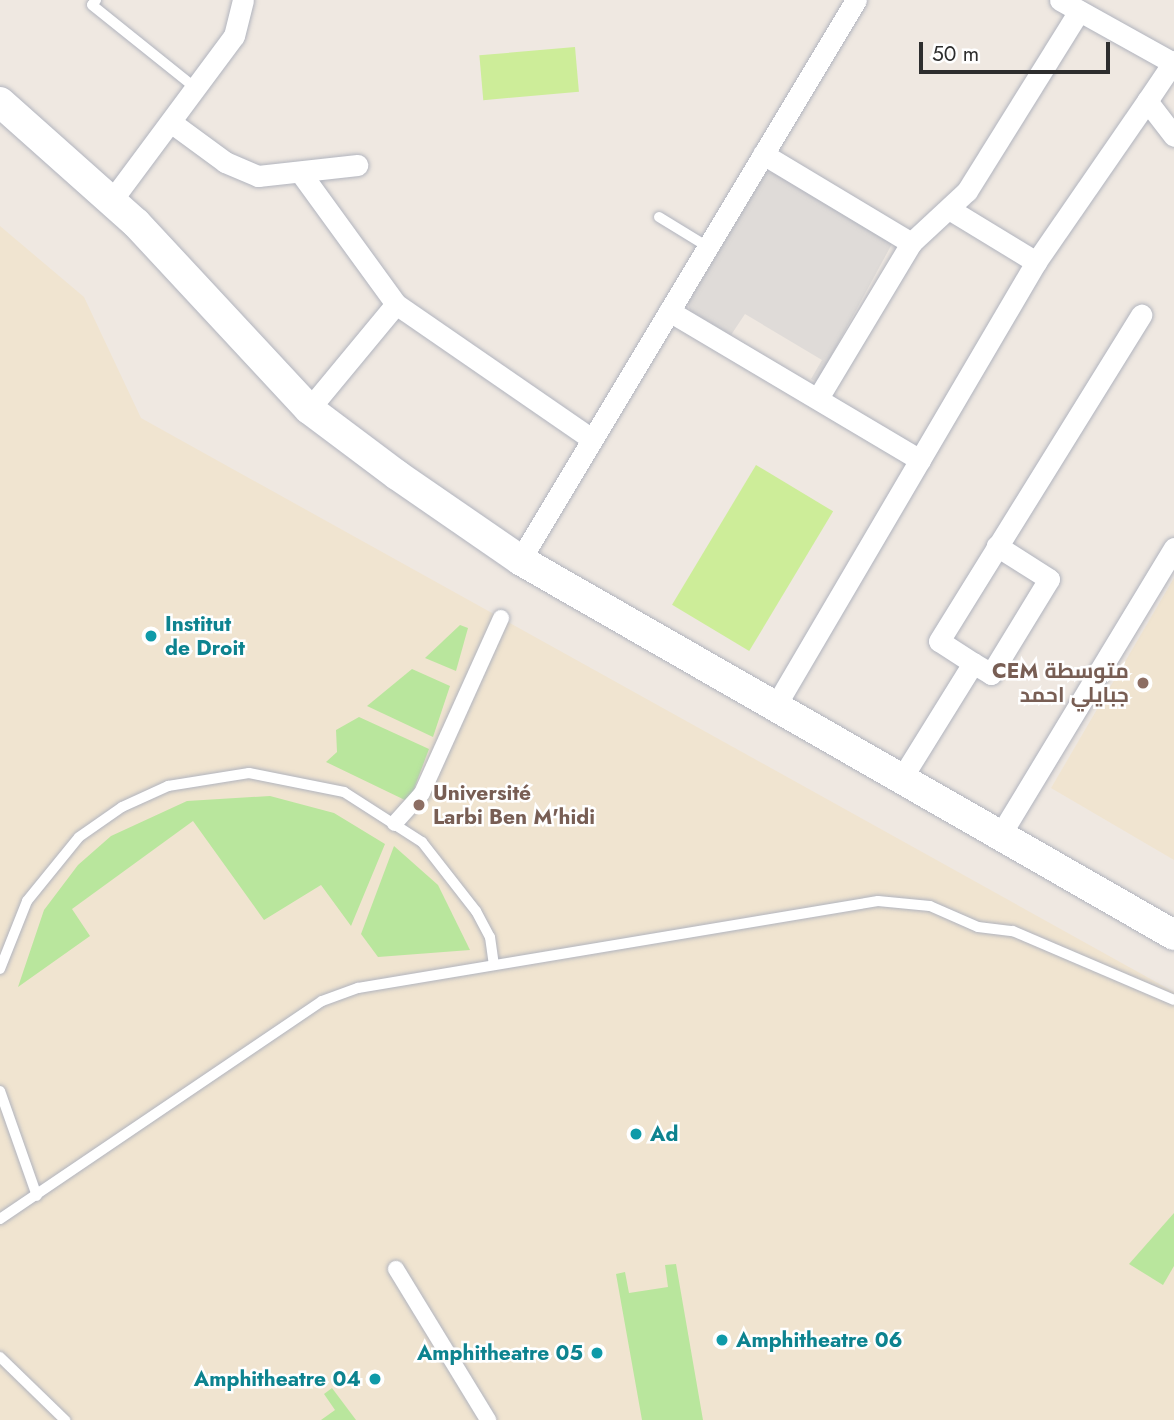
<!DOCTYPE html>
<meta charset="utf-8">
<style>
body{margin:0}
#map{position:relative;width:1174px;height:1420px;overflow:hidden;background:#efe8e1;font-family:Jost,Cairo,sans-serif}
div>[style]{position:absolute}
.education>*{inset:0;background:#f0e4d0}
.green>*{inset:0;background:#b9e69d}
.pitch>*{inset:0;background:#cded99;transform-origin:0 0}
.plaza>*{inset:0;background:#dfdbd8}
.roads{filter:drop-shadow(0 0 2px #b1b4be) drop-shadow(0 0 2px #b1b4be)}
.service>*{height:10px;margin:-5px;padding:0 5px;transform-origin:5px;border-radius:5px;background:#fff}
.pedestrian>*{height:16px;margin:-8px;padding:0 8px;transform-origin:8px;border-radius:8px;background:#fff}
.minor>*{height:21px;margin:-10.5px;padding:0 10.5px;transform-origin:10.5px;border-radius:10.5px;background:#fff}
.secondary>*{height:30px;margin:-15px;padding:0 15px;transform-origin:15px;border-radius:15px;background:#fff}
.dots>*{width:19px;height:19px;translate:-50% -50%;box-sizing:border-box;border:4px solid #fff;border-radius:50%}
span{translate:-50% -50%;white-space:nowrap;text-align:center;line-height:1.15;-webkit-text-stroke:5px #fff;paint-order:stroke}
.culture-label{font-size:21px;color:#0d838f;font-weight:700}
.left{translate:0 -50%;text-align:left}
.right{translate:-100% -50%;text-align:right}
.education-label{font-size:21px;color:#785e54;font-weight:700}
.scale{position:absolute;left:919px;top:42px;width:191px;height:32px;box-sizing:border-box;border:4px solid #2e2e2e;border-top:0;padding-left:9px;font-size:21px;line-height:24px;white-space:nowrap;color:#2e2e2e;-webkit-text-stroke:5px #fff;paint-order:stroke}
</style>
<div id="map">
<div class="education">
<i style="clip-path:polygon(0 226px,84px 297px,141px 418px,1174px 992px,1174px 1420px,0 1420px)"></i>
<i style="clip-path:polygon(1174px 578px,1174px 860px,1051px 788px)"></i>
</div>
<div class="green">
<i style="clip-path:polygon(460px 625px,468px 628px,456px 671px,425px 658px)"></i>
<i style="clip-path:polygon(412px 669px,450px 686px,433px 737px,367px 706px)"></i>
<i style="clip-path:polygon(359px 717px,429px 749px,409px 802px,326px 762px,337px 752px,336px 730px)"></i>
<i style="clip-path:polygon(270px 796px,334px 813px,385px 844px,351px 926px,321px 885px,264px 920px,193px 821px,72px 909px,90px 936px,18px 987px,44px 910px,78px 865px,111px 836px,187px 801px)"></i>
<i style="clip-path:polygon(394px 846px,438px 885px,470px 950px,378px 957px,361px 934px)"></i>
<i style="clip-path:polygon(1174px 1213px,1174px 1266px,1163px 1285px,1129px 1264px)"></i>
<i style="clip-path:polygon(676px 1264px,703px 1420px,642px 1420px,616px 1274px,625px 1272px,629px 1293px,668px 1287px,665px 1265px)"></i>
<i style="clip-path:polygon(332px 1388px,356px 1420px,321px 1420px,335px 1410px,324px 1394px)"></i>
</div>
<div class="pitch">
<i style="left:575px;top:47px;width:45px;height:96px;rotate:85deg"></i>
<i style="left:756px;top:465px;width:90px;height:163px;rotate:31deg"></i>
</div>
<div class="plaza">
<i style="clip-path:polygon(775px 172px,893px 242px,817px 382px,811px 379px,822px 360px,745px 314px,731px 335px,690px 311px,688px 303px,766px 173px)"></i>
</div>
<div class="roads">
<div class="service">
<i style="left:96px;top:0;width:6px;rotate:129deg"></i>
<i style="left:92px;top:5px;width:134px;rotate:38.7deg"></i>
<i style="left:659px;top:217px;width:57px;rotate:31.5deg"></i>
<i style="left:0;top:969px;width:73px;rotate:-68.3deg"></i>
<i style="left:27px;top:901px;width:82px;rotate:-50.9deg"></i>
<i style="left:79px;top:837px;width:52px;rotate:-34.9deg"></i>
<i style="left:122px;top:807px;width:51px;rotate:-24.5deg"></i>
<i style="left:168px;top:786px;width:82px;rotate:-9.1deg"></i>
<i style="left:249px;top:773px;width:97px;rotate:11.3deg"></i>
<i style="left:344px;top:792px;width:93px;rotate:32.7deg"></i>
<i style="left:422px;top:842px;width:88px;rotate:52deg"></i>
<i style="left:476px;top:911px;width:30px;rotate:62deg"></i>
<i style="left:490px;top:937px;width:28px;rotate:82deg"></i>
<i style="left:0;top:1091px;width:111px;rotate:70.6deg"></i>
<i style="left:0;top:1219px;width:389px;rotate:-34.1deg"></i>
<i style="left:322px;top:1001px;width:38px;rotate:-20deg"></i>
<i style="left:358px;top:988px;width:527px;rotate:-9.5deg"></i>
<i style="left:878px;top:901px;width:52px;rotate:5.5deg"></i>
<i style="left:930px;top:906px;width:52px;rotate:23.6deg"></i>
<i style="left:978px;top:927px;width:35px;rotate:7deg"></i>
<i style="left:1013px;top:931px;width:175px;rotate:23.2deg"></i>
<i style="left:0;top:1357px;width:91px;rotate:44.1deg"></i>
</div>
<div class="pedestrian">
<i style="left:395px;top:823px;width:40px;rotate:-48deg"></i>
<i style="left:422px;top:793px;width:192px;rotate:-65.7deg"></i>
<i style="left:396px;top:1269px;width:177px;rotate:58.6deg"></i>
</div>
<div class="minor">
<i style="left:1060px;top:0;width:129px;rotate:29.1deg"></i>
<i style="left:1174px;top:61px;width:48px;rotate:124deg"></i>
<i style="left:1147px;top:101px;width:44px;rotate:52.4deg"></i>
<i style="left:172px;top:123px;width:66px;rotate:36.3deg"></i>
<i style="left:225px;top:162px;width:36px;rotate:23deg"></i>
<i style="left:258px;top:176px;width:100px;rotate:-6.3deg"></i>
<i style="left:763px;top:154px;width:173px;rotate:31deg"></i>
<i style="left:300px;top:172px;width:163px;rotate:54deg"></i>
<i style="left:112px;top:200px;width:204px;rotate:-53.4deg"></i>
<i style="left:234px;top:36px;width:37px;rotate:-76deg"></i>
<i style="left:949px;top:209px;width:102px;rotate:31.3deg"></i>
<i style="left:669px;top:311px;width:292px;rotate:30.7deg"></i>
<i style="left:818px;top:398px;width:181px;rotate:-59deg"></i>
<i style="left:911px;top:243px;width:76px;rotate:-42.9deg"></i>
<i style="left:967px;top:191px;width:212px;rotate:-58.1deg"></i>
<i style="left:309px;top:409px;width:136px;rotate:-50.4deg"></i>
<i style="left:396px;top:304px;width:238px;rotate:34.6deg"></i>
<i style="left:520px;top:560px;width:653px;rotate:-59.04deg"></i>
<i style="left:973px;top:663px;width:21px;rotate:31deg"></i>
<i style="left:991px;top:674px;width:111px;rotate:-58.6deg"></i>
<i style="left:1049px;top:579px;width:62px;rotate:-147.6deg"></i>
<i style="left:776px;top:705px;width:514px;rotate:-59.59deg"></i>
<i style="left:1036px;top:262px;width:196px;rotate:-55.4deg"></i>
<i style="left:903px;top:776px;width:133px;rotate:-58.2deg"></i>
<i style="left:973px;top:663px;width:40px;rotate:-147.1deg"></i>
<i style="left:939px;top:641px;width:384px;rotate:-58.2deg"></i>
<i style="left:1002px;top:832px;width:332px;rotate:-58.8deg"></i>
</div>
<div class="secondary">
<i style="left:0;top:102px;width:182px;rotate:41.7deg"></i>
<i style="left:136px;top:223px;width:254px;rotate:47.1deg"></i>
<i style="left:309px;top:409px;width:110px;rotate:36.9deg"></i>
<i style="left:397px;top:475px;width:150px;rotate:34.6deg"></i>
<i style="left:520px;top:560px;width:754px;rotate:29.83deg"></i>
</div>
</div>
<div class="dots">
<i style="left:151px;top:636px;background:#0f9aa8"></i>
<i style="left:1143px;top:683px;background:#8d6e63"></i>
<i style="left:419px;top:805px;background:#8d6e63"></i>
<i style="left:636px;top:1134px;background:#0f9aa8"></i>
<i style="left:722px;top:1340px;background:#0f9aa8"></i>
<i style="left:597px;top:1353px;background:#0f9aa8"></i>
<i style="left:375px;top:1379px;background:#0f9aa8"></i>
</div>
<div class="culture-label">
<span class="left" style="left:165px;top:636px">Institut<br>de Droit</span>
<span class="left" style="left:650px;top:1134px">Ad</span>
<span class="left" style="left:736px;top:1340px">Amphitheatre 06</span>
<span class="right" style="left:583px;top:1353px">Amphitheatre 05</span>
<span class="right" style="left:361px;top:1379px">Amphitheatre 04</span>
</div>
<div class="education-label">
<span class="right" style="left:1129px;top:683px">CEM متوسطة<br>جبايلي احمد</span>
<span class="left" style="left:433px;top:805px">Université<br>Larbi Ben M'hidi</span>
</div>
<div class="scale">50 m</div>
</div>
